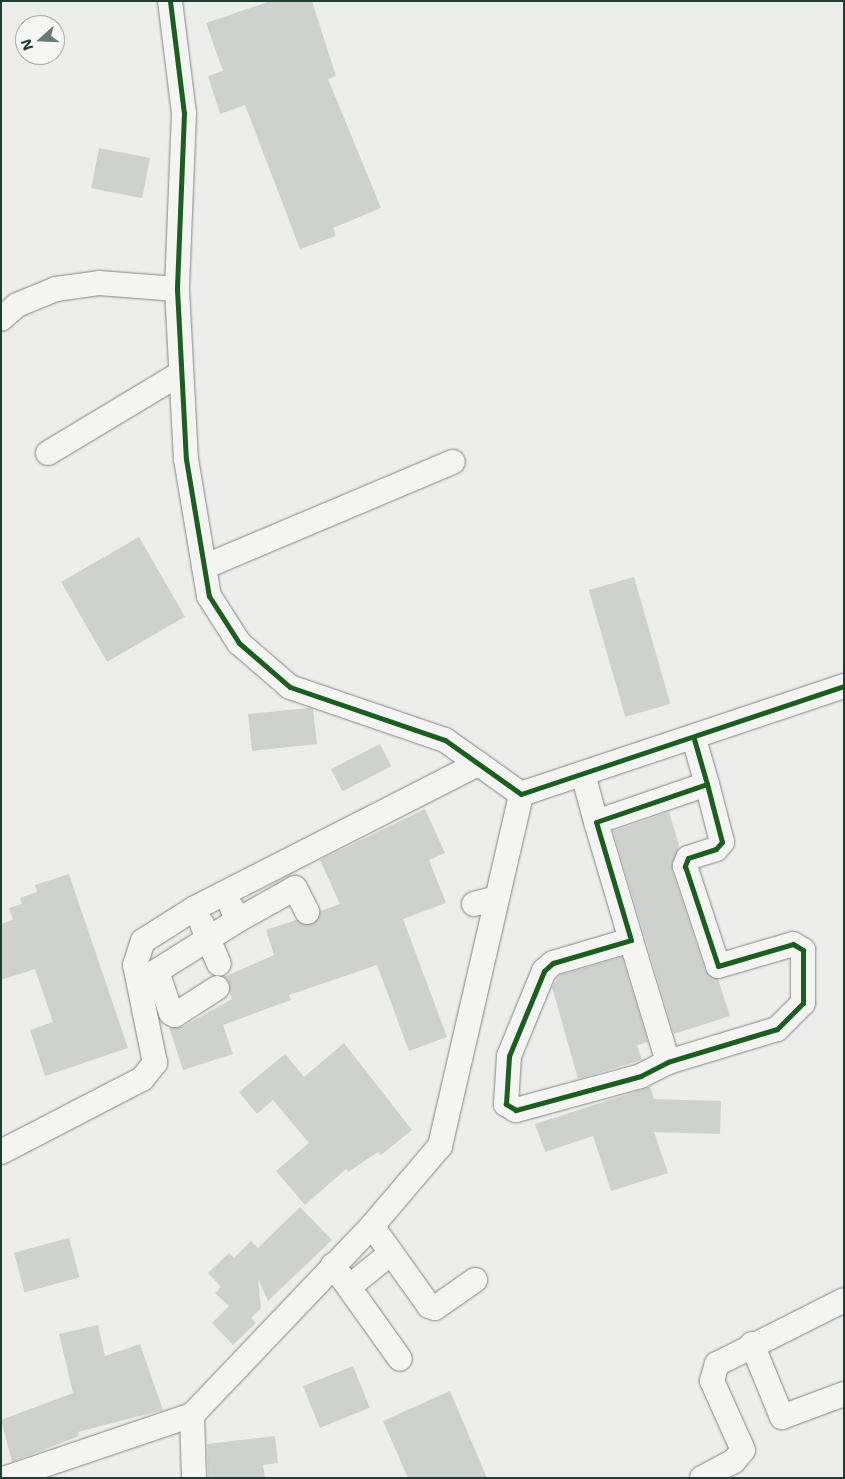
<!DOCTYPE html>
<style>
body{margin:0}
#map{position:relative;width:845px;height:1479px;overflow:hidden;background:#edeeeb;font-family:"Shantell Sans",sans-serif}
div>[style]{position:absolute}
.building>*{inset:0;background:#cfd1cf;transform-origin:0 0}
.roads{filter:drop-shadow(0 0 1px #818784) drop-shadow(0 0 1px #818784)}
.street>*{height:24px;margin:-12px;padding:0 12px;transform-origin:12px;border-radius:12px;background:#f4f4f2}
.cycleway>*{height:5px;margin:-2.5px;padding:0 2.5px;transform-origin:2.5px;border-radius:2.5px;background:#1b5e20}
span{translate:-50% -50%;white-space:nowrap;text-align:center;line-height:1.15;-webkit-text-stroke:4px #f6f6f2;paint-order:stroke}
.frame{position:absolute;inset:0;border:2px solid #1f3d34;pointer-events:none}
.north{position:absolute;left:15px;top:15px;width:50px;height:50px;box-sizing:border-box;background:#f6f6f2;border:1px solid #a0aca6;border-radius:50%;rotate:250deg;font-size:14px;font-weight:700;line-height:20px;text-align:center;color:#1f3d34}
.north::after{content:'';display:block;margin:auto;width:18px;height:22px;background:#677b74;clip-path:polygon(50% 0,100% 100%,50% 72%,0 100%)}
</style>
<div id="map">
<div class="building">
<i style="clip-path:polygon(271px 1px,312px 1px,336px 76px,328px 79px,381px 208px,333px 228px,336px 236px,300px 249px,245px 105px,220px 114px,208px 76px,223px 71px,206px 23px)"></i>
<i style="left:99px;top:148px;width:52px;height:41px;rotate:11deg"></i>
<i style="left:139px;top:537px;width:92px;height:90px;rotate:60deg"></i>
<i style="left:634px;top:577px;width:132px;height:47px;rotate:74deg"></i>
<i style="clip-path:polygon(308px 708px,313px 709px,317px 744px,252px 751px,248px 714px)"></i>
<i style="left:380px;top:744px;width:25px;height:55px;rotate:63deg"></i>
<i style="clip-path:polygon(425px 809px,445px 853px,429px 860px,446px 903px,403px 919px,447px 1037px,409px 1051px,377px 965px,289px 995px,291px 1000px,223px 1025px,233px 1054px,183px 1070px,169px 1027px,182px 1027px,232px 999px,224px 977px,274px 955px,266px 930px,296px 920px,313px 924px,320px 911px,340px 904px,320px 860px)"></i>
<i style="clip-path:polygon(669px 812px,679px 845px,672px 870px,705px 970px,718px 979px,730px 1016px,674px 1034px,613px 831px)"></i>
<i style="clip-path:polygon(69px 874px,128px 1048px,45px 1076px,30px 1030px,53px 1022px,35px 969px,1px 980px,1px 924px,13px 920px,9px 908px,22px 904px,20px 898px,37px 892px,35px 885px)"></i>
<i style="clip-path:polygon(622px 957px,648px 1042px,637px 1045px,642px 1060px,578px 1079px,552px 987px,560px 975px)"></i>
<i style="clip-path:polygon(344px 1043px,412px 1130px,381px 1155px,378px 1152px,348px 1172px,346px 1169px,305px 1205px,276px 1171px,309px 1143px,273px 1100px,257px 1114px,239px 1092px,285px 1054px,304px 1077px)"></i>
<i style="clip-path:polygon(650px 1087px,654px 1099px,721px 1101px,720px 1134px,654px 1132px,668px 1173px,611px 1191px,593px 1136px,545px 1152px,535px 1124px)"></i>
<i style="clip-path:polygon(300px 1207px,332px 1240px,268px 1301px,258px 1279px,261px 1308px,251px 1318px,256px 1323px,233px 1345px,212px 1323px,229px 1306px,215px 1293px,221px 1287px,208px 1273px,229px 1253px,234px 1258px,251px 1241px,258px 1248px)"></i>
<i style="left:69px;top:1238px;width:41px;height:57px;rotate:75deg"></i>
<i style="clip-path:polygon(98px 1325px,105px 1356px,140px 1344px,163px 1410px,78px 1432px,79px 1436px,12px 1462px,1px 1420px,73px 1393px,59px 1334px)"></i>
<i style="left:353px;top:1366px;width:45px;height:54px;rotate:68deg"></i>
<i style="clip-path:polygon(450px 1391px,487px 1478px,408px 1478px,383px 1421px)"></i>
<i style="clip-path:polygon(275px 1436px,278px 1463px,263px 1465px,265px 1478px,208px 1478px,207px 1444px)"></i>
</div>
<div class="roads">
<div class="street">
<i style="left:170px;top:1px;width:113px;rotate:82.9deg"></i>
<i style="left:184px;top:113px;width:176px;rotate:92.3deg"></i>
<i style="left:177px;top:289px;width:170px;rotate:87deg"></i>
<i style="left:186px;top:459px;width:139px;rotate:80.5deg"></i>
<i style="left:209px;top:596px;width:56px;rotate:57.4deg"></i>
<i style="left:239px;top:643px;width:67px;rotate:40.8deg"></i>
<i style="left:290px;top:687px;width:164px;rotate:18.9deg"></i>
<i style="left:445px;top:740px;width:93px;rotate:35.4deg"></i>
<i style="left:521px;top:794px;width:341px;rotate:-18.5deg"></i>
<i style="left:1px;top:319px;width:21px;rotate:-41deg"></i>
<i style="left:17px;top:305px;width:42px;rotate:-22.3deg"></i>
<i style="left:56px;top:289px;width:43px;rotate:-7.9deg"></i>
<i style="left:99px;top:283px;width:78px;rotate:4.4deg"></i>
<i style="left:48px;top:453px;width:155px;rotate:-31deg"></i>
<i style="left:204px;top:567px;width:270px;rotate:-22.9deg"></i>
<i style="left:694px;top:739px;width:47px;rotate:73.9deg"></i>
<i style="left:707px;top:784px;width:60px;rotate:75.5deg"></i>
<i style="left:722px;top:842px;width:9px;rotate:131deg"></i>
<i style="left:716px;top:849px;width:29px;rotate:162deg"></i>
<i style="left:688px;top:858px;width:9px;rotate:111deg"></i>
<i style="left:685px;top:866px;width:105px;rotate:71.7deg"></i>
<i style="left:718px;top:966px;width:78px;rotate:-16.3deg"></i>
<i style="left:793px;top:944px;width:12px;rotate:31deg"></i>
<i style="left:803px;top:950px;width:53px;rotate:90deg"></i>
<i style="left:803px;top:1003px;width:37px;rotate:135deg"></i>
<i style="left:777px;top:1029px;width:114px;rotate:163.2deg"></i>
<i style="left:668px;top:1062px;width:30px;rotate:153deg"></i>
<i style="left:641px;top:1076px;width:130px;rotate:164.8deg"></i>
<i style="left:516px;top:1110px;width:12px;rotate:-149deg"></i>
<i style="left:506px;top:1104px;width:48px;rotate:-86.4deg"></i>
<i style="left:509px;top:1056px;width:92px;rotate:-67.6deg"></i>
<i style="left:544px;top:971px;width:12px;rotate:-42deg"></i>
<i style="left:553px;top:963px;width:81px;rotate:-16.4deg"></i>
<i style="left:631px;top:940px;width:123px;rotate:-106.5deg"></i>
<i style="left:596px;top:822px;width:117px;rotate:-18.9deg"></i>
<i style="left:583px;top:774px;width:50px;rotate:74.8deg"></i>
<i style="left:474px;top:904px;width:23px;rotate:-15deg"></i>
<i style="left:232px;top:908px;width:13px;rotate:63deg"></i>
<i style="left:238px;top:920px;width:65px;rotate:-29.3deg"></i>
<i style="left:295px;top:888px;width:27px;rotate:63deg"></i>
<i style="left:202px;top:924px;width:43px;rotate:67deg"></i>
<i style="left:630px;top:937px;width:131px;rotate:73.1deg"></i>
<i style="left:217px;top:988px;width:50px;rotate:147.3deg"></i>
<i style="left:175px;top:1015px;width:4px;rotate:-153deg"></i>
<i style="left:171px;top:1013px;width:44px;rotate:-108.4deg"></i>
<i style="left:157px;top:971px;width:96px;rotate:-32.2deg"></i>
<i style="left:1px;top:1152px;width:159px;rotate:-27.4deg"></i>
<i style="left:142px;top:1079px;width:21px;rotate:-51deg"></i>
<i style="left:155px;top:1063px;width:100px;rotate:-101.5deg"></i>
<i style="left:135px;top:965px;width:25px;rotate:-72deg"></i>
<i style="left:143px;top:941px;width:62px;rotate:-32.4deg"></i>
<i style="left:195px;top:908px;width:318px;rotate:-27deg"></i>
<i style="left:372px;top:1226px;width:98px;rotate:54.5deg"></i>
<i style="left:429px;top:1306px;width:6px;rotate:18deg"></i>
<i style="left:435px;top:1308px;width:49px;rotate:-35deg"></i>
<i style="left:333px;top:1265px;width:115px;rotate:54.5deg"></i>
<i style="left:349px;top:1287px;width:54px;rotate:-39deg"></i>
<i style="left:752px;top:1344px;width:79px;rotate:67.7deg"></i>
<i style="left:782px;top:1417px;width:66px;rotate:-20.4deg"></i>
<i style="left:192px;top:1415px;width:63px;rotate:88.2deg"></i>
<i style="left:6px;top:1478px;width:196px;rotate:-18.7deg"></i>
<i style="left:192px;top:1415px;width:261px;rotate:-46.4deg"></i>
<i style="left:372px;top:1226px;width:105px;rotate:-49.6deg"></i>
<i style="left:440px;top:1146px;width:361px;rotate:-77deg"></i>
<i style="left:702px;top:1478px;width:36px;rotate:-28deg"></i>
<i style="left:734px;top:1461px;width:14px;rotate:-51deg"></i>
<i style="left:743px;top:1450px;width:76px;rotate:-114.2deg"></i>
<i style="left:712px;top:1381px;width:18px;rotate:-74deg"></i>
<i style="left:717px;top:1364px;width:142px;rotate:-26.7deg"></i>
</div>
</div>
<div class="cycleway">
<i style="left:170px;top:1px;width:113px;rotate:82.9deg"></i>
<i style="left:184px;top:113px;width:176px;rotate:92.3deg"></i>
<i style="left:177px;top:289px;width:170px;rotate:87deg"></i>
<i style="left:186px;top:459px;width:139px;rotate:80.5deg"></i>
<i style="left:209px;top:596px;width:56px;rotate:57.4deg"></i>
<i style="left:239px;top:643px;width:67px;rotate:40.8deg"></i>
<i style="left:290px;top:687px;width:164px;rotate:18.9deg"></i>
<i style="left:445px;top:740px;width:93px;rotate:35.4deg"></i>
<i style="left:521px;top:794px;width:341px;rotate:-18.5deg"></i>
<i style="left:694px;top:739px;width:47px;rotate:73.9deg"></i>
<i style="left:707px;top:784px;width:60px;rotate:75.5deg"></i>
<i style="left:722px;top:842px;width:9px;rotate:131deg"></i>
<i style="left:716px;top:849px;width:29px;rotate:162deg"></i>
<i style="left:688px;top:858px;width:9px;rotate:111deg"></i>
<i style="left:685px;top:866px;width:105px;rotate:71.7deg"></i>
<i style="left:718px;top:966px;width:78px;rotate:-16.3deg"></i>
<i style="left:793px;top:944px;width:12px;rotate:31deg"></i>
<i style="left:803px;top:950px;width:53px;rotate:90deg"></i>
<i style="left:803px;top:1003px;width:37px;rotate:135deg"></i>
<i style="left:777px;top:1029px;width:114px;rotate:163.2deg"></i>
<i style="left:668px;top:1062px;width:30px;rotate:153deg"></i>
<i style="left:641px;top:1076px;width:130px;rotate:164.8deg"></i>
<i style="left:516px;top:1110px;width:12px;rotate:-149deg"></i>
<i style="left:506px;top:1104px;width:48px;rotate:-86.4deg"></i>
<i style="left:509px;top:1056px;width:92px;rotate:-67.6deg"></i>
<i style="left:544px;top:971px;width:12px;rotate:-42deg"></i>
<i style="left:553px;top:963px;width:81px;rotate:-16.4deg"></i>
<i style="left:631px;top:940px;width:123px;rotate:-106.5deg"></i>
<i style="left:596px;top:822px;width:117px;rotate:-18.9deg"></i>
</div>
<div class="frame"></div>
<div class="north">N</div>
</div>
